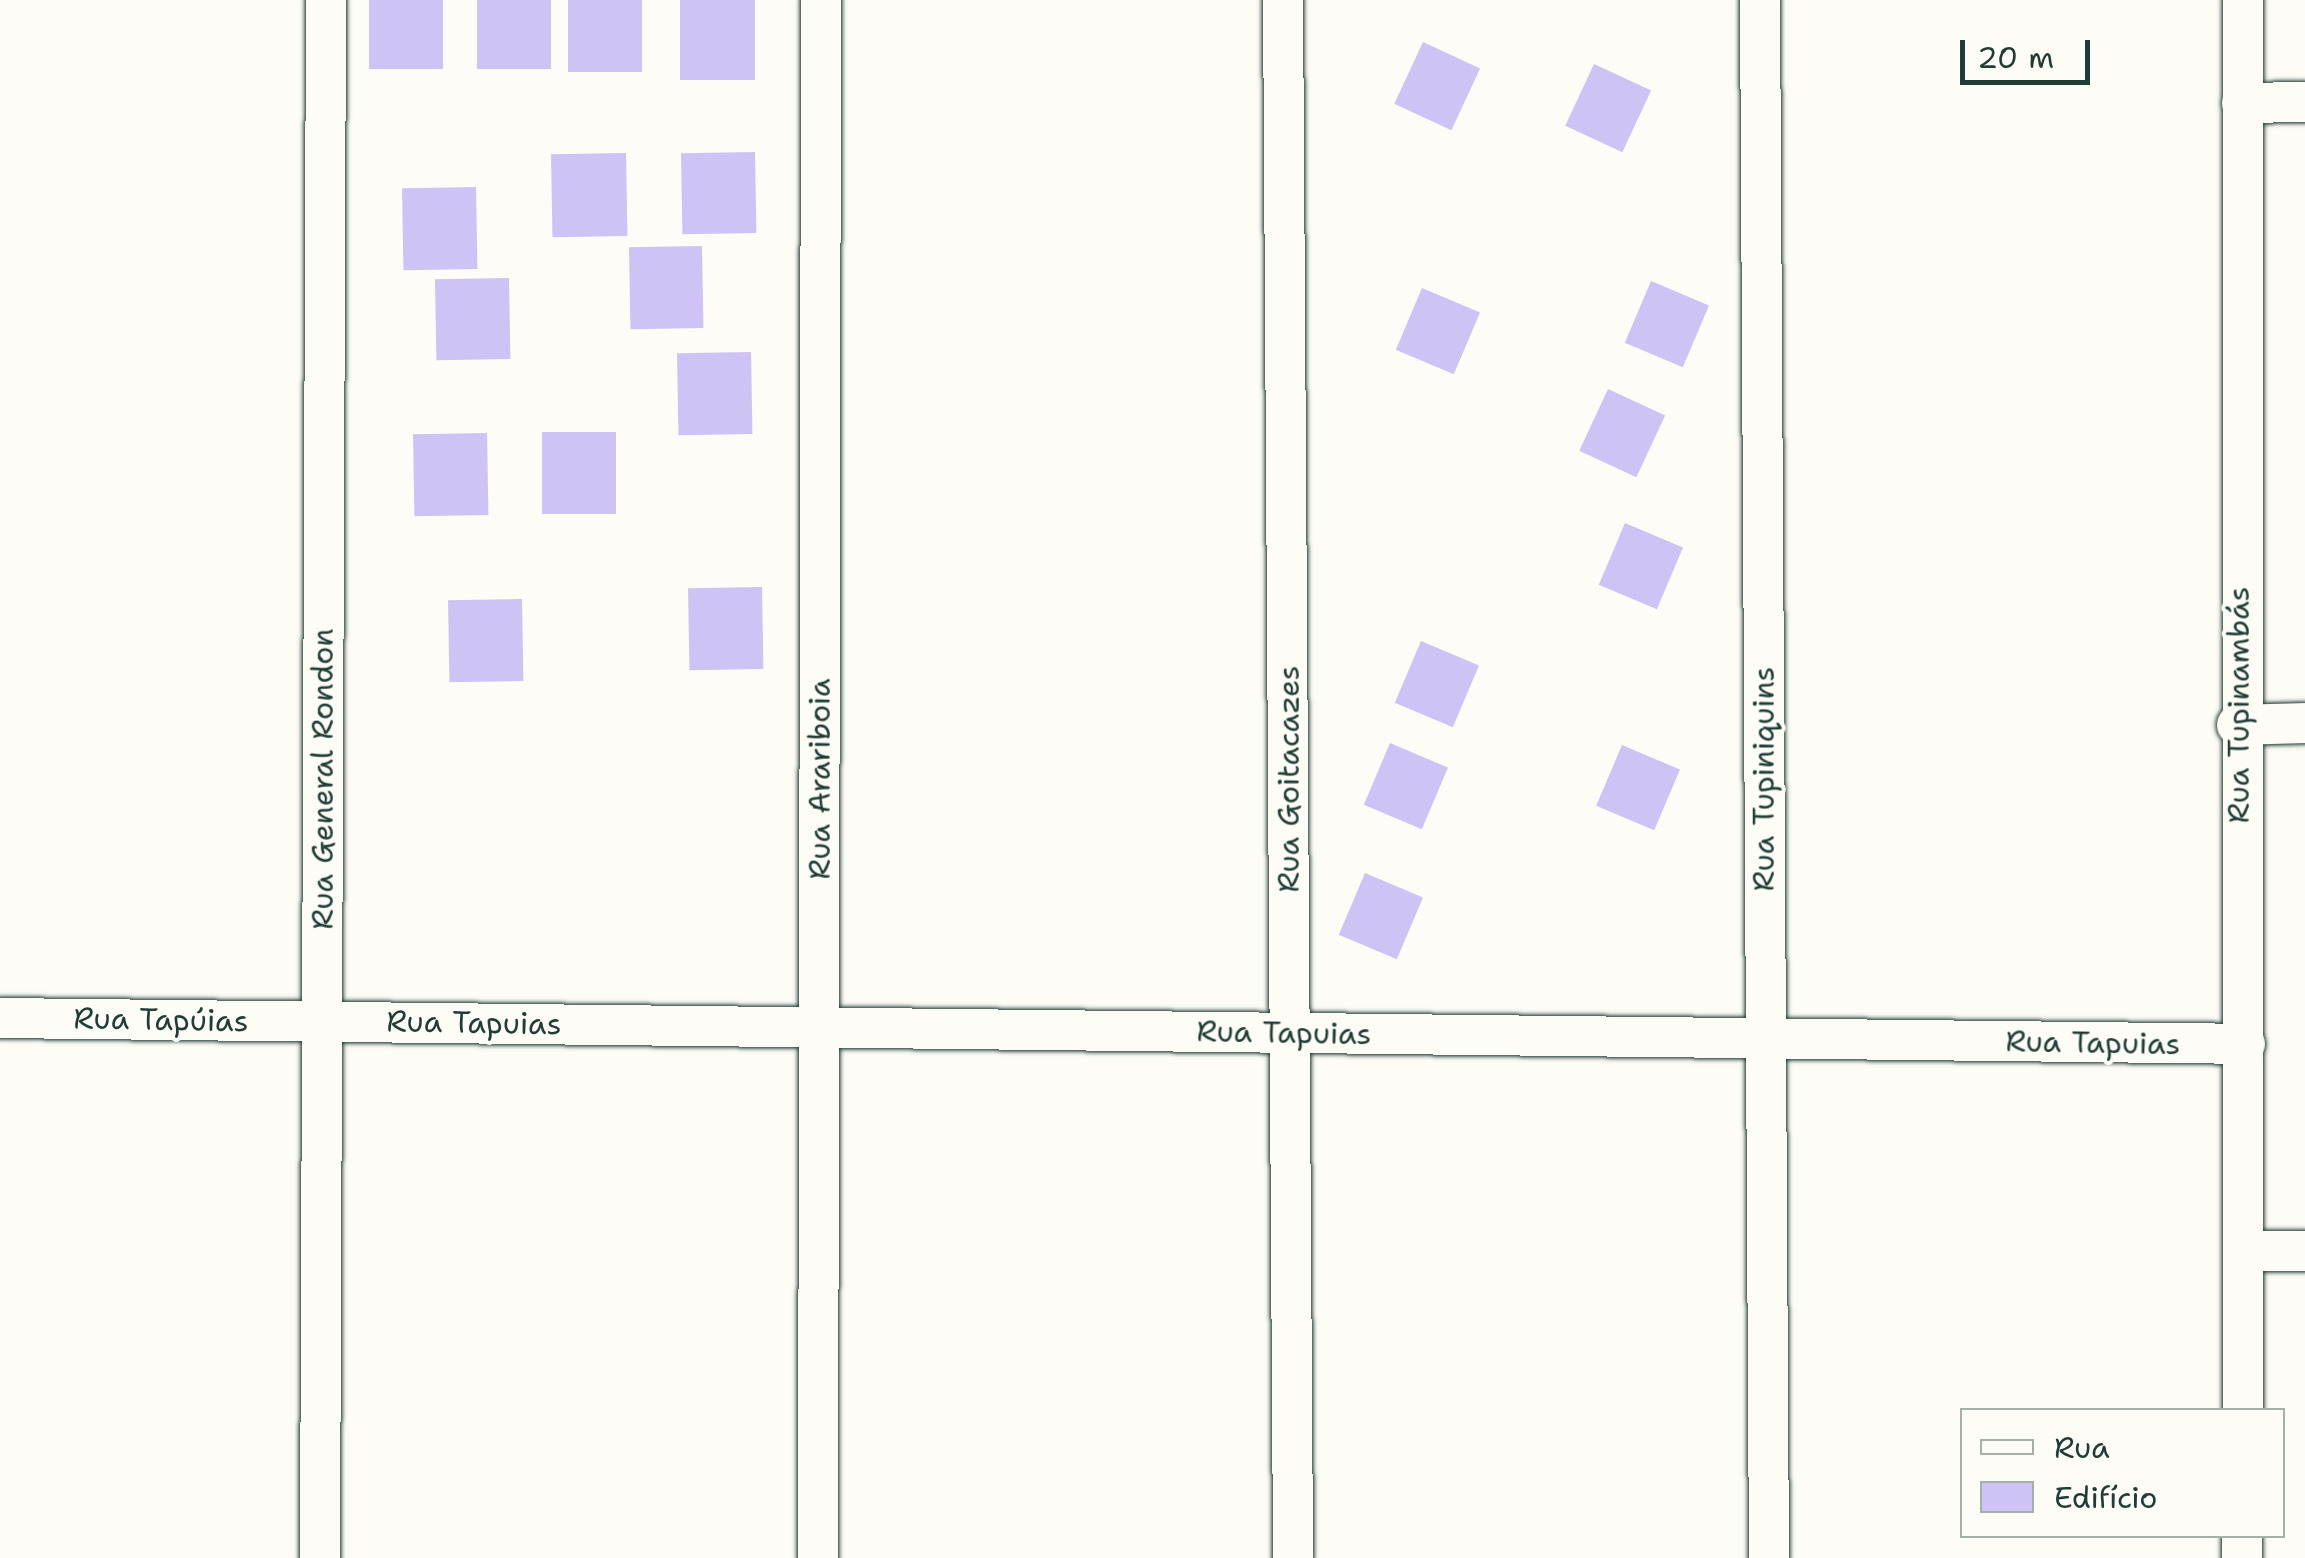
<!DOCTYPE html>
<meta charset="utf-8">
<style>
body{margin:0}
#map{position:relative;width:2305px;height:1558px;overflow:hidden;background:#fdfcf7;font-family:"Shantell Sans",sans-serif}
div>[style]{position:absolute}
.building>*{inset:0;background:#cfc2f4;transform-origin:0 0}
.roads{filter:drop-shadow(0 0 2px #1f3d34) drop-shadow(0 0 2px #1f3d34)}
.street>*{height:40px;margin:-20px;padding:0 20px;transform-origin:20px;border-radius:20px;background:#fdfcf7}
span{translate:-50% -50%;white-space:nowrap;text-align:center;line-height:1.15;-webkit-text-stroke:8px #fdfcf7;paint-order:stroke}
.street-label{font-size:30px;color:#1f3d34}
.legend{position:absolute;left:1960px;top:1408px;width:325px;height:130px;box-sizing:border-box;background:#fdfcf7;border:2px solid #a4b0a9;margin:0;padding:12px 18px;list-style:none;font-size:30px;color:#1f3d34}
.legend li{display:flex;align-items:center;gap:20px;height:50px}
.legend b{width:50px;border:2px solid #a4b0a9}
.scale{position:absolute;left:1960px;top:40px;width:130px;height:45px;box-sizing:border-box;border:5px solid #1f3d34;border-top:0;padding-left:12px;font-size:30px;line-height:35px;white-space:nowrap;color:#1f3d34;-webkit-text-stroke:8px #fdfcf7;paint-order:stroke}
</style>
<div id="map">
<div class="building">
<i style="left:369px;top:0;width:74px;height:69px"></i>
<i style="left:477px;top:0;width:74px;height:69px"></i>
<i style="left:568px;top:0;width:74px;height:72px"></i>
<i style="left:680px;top:0;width:75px;height:80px"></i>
<i style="left:1423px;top:42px;width:63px;height:68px;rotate:25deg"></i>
<i style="left:1594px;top:64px;width:63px;height:68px;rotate:25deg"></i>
<i style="left:755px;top:152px;width:81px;height:74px;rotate:89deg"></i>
<i style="left:626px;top:153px;width:83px;height:75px;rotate:89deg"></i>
<i style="left:476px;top:187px;width:82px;height:74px;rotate:89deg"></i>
<i style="left:702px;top:246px;width:82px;height:73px;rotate:89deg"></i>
<i style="left:509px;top:278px;width:81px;height:74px;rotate:89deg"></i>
<i style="left:1651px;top:281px;width:63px;height:67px;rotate:23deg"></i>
<i style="left:1422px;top:288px;width:63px;height:67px;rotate:23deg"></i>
<i style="left:751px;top:352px;width:82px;height:74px;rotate:89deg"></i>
<i style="left:1608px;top:389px;width:63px;height:68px;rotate:25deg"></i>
<i style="left:542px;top:432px;width:74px;height:82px"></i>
<i style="left:487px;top:433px;width:82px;height:74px;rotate:89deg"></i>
<i style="left:1625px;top:523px;width:63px;height:67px;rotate:23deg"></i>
<i style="left:762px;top:587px;width:82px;height:74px;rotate:89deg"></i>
<i style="left:522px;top:599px;width:82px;height:74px;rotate:89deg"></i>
<i style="left:1421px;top:641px;width:63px;height:67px;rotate:23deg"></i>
<i style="left:1390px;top:743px;width:63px;height:67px;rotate:23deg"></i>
<i style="left:1622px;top:745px;width:63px;height:66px;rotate:23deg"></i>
<i style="left:1365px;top:873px;width:63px;height:67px;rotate:23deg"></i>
</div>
<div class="roads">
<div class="street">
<i style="left:1283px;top:0;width:1558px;rotate:89.63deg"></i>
<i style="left:1760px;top:0;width:1558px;rotate:89.67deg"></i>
<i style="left:2243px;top:0;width:1410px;rotate:90deg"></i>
<i style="left:2242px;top:103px;width:63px;rotate:-0.9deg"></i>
<i style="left:2237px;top:725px;width:68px;rotate:-1.7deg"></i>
<i style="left:0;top:1018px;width:2245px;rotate:0.66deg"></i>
<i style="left:2244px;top:1251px;width:61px"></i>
<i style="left:320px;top:1558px;width:1558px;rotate:-89.78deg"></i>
<i style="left:818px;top:1558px;width:1558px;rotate:-89.89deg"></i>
<i style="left:2242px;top:1558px;width:22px;rotate:-90deg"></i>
</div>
</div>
<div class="street-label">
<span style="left:2239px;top:705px;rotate:-90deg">Rua Tupinambás</span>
<span style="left:323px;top:779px;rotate:-90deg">Rua General Rondon</span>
<span style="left:820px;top:779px;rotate:-90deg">Rua Arariboia</span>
<span style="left:1289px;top:779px;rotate:-90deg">Rua Goitacazes</span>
<span style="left:1764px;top:779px;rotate:-90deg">Rua Tupiniquins</span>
<span style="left:161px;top:1020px;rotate:1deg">Rua Tapúias</span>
<span style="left:474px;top:1023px;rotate:1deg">Rua Tapuias</span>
<span style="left:1284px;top:1033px;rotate:1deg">Rua Tapuias</span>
<span style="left:2093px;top:1043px;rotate:1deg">Rua Tapuias</span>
</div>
<ul class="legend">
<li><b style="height:12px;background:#fdfcf7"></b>Rua</li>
<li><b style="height:28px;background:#cfc2f4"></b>Edifício</li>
</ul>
<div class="scale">20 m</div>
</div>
